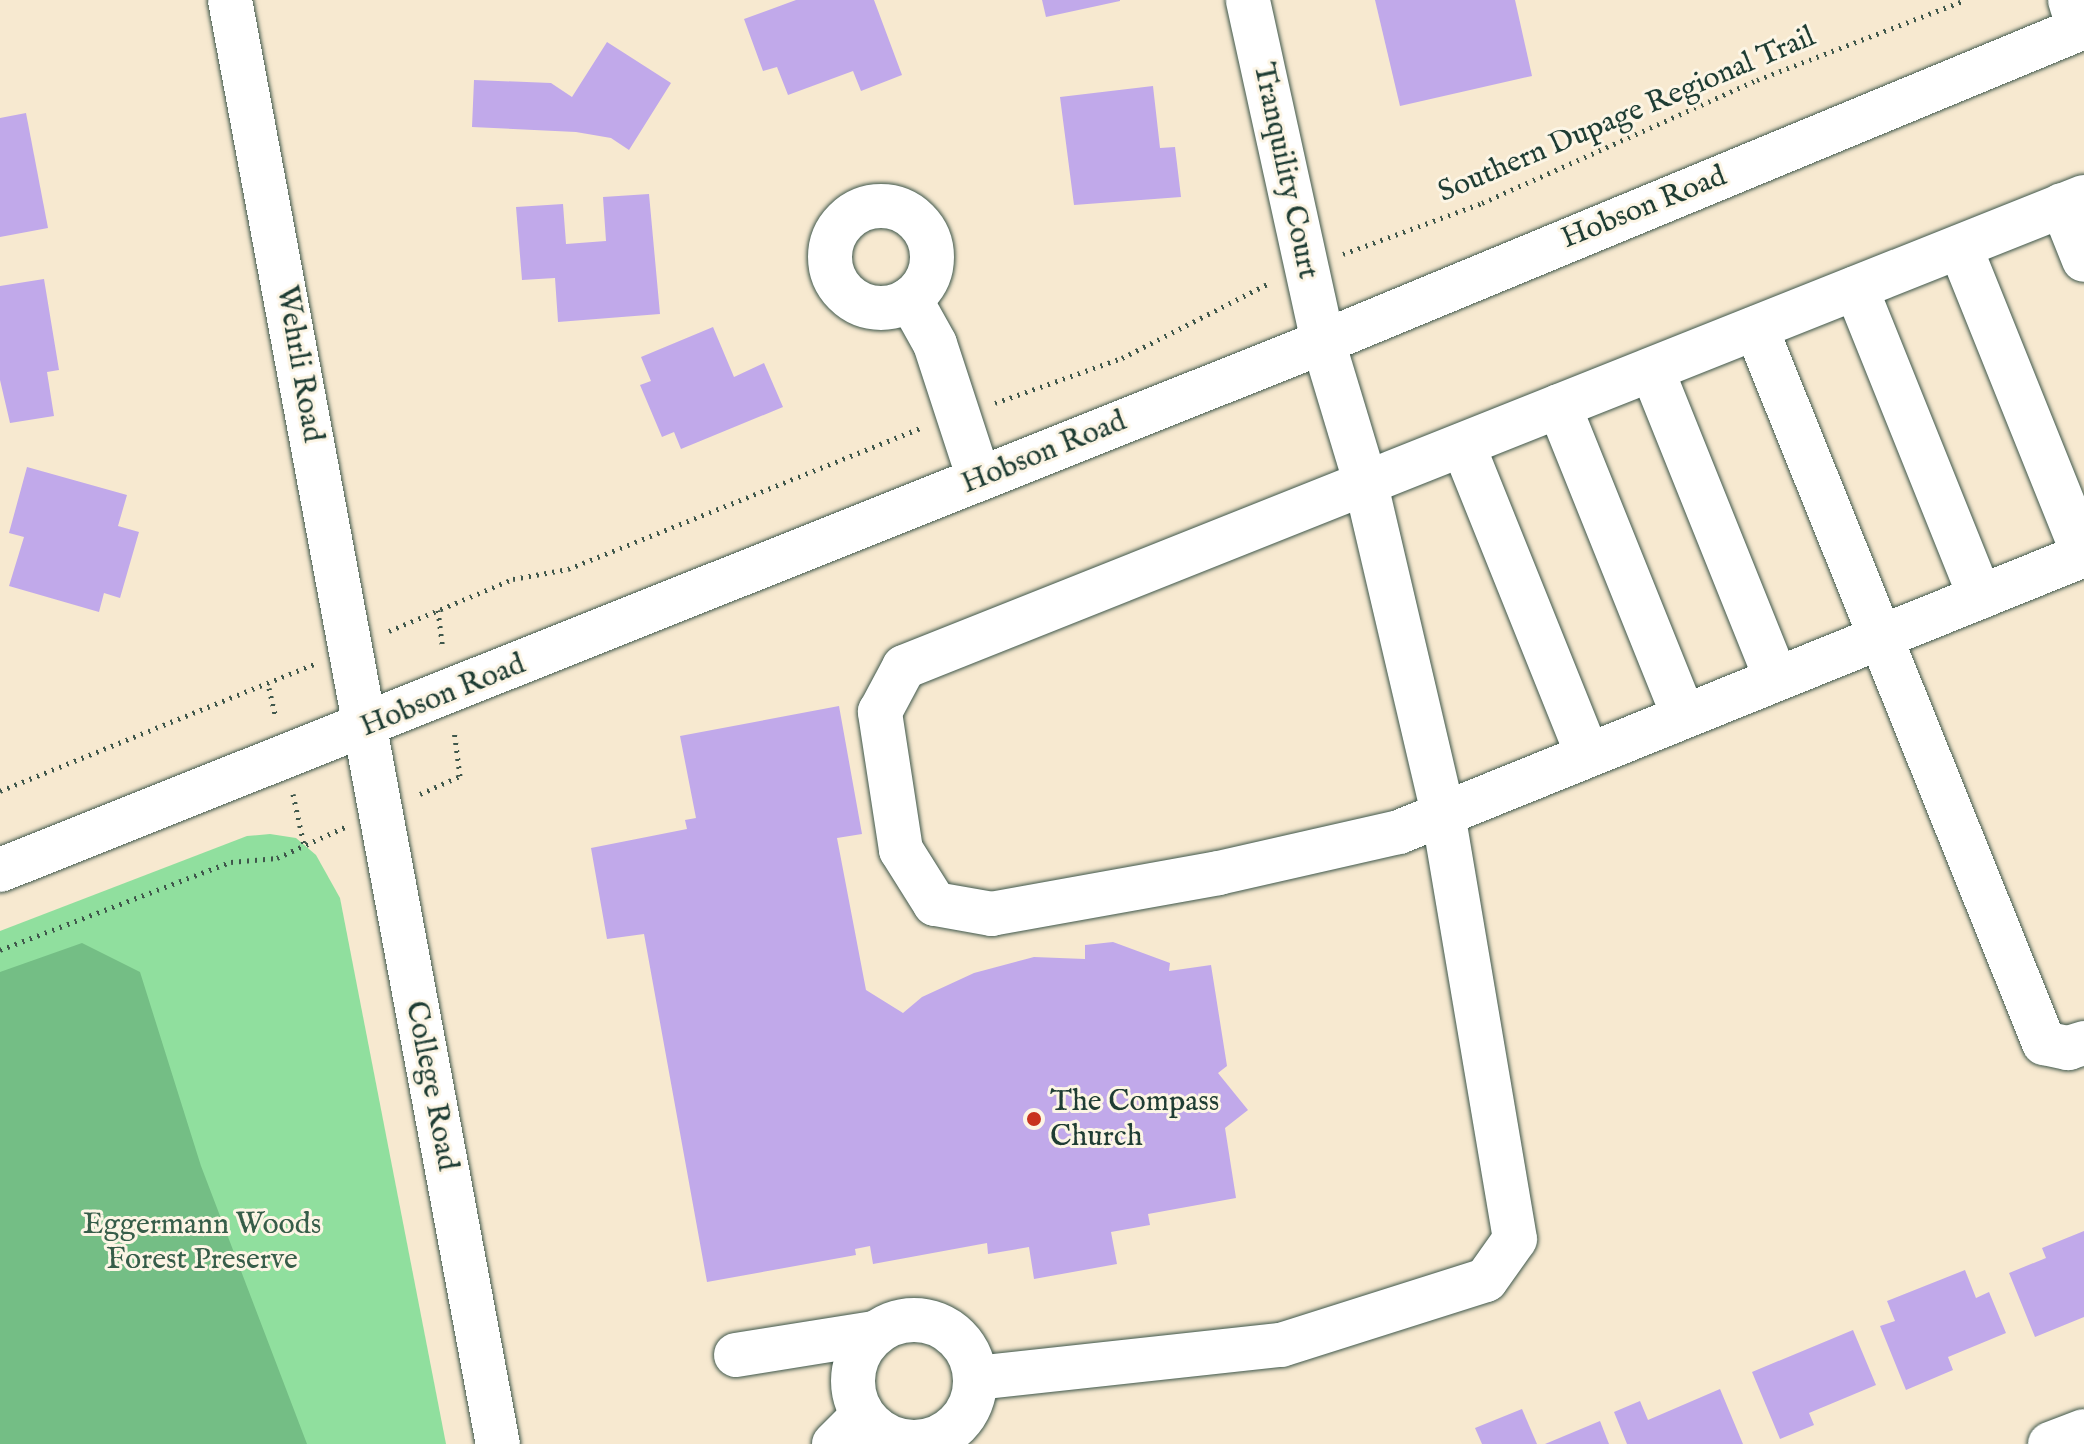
<!DOCTYPE html>
<style>
body{margin:0}
#map{position:relative;width:2084px;height:1444px;overflow:hidden;background:#f7e9d0;font-family:"IM FELL English",serif}
div>[style]{position:absolute}
.green>*{inset:0;background:#90df9e}
.forest>*{inset:0;background:#74be85}
.building>*{inset:0;background:#c1a9ea}
.path>*{height:5px;margin-top:-2.5px;transform-origin:0;background:repeating-linear-gradient(90deg,#3f574b 0 2px,transparent 0 8px)}
.roads{filter:drop-shadow(0 0 2px #3f574b) drop-shadow(0 0 2px #3f574b)}
.minor>*{height:44px;margin:-22px;padding:0 22px;transform-origin:22px;border-radius:22px;background:#fff}
.minor>.ring{margin:-22px;padding:0;box-sizing:content-box;background:none;border:44px solid #fff;border-radius:50%}
.major>*{height:44px;margin:-22px;padding:0 22px;transform-origin:22px;border-radius:22px;background:#fff}
.dots>*{width:22px;height:22px;translate:-50% -50%;box-sizing:border-box;border:4px solid #fcf5e5;border-radius:50%}
span{translate:-50% -50%;white-space:nowrap;text-align:center;line-height:1.15;-webkit-text-stroke:6px #fcf5e5;paint-order:stroke}
.street-label{font-size:30px;color:#1f3d34}
.poi-label{font-size:30px;color:#1f3d34}
.left{translate:0 -50%;text-align:left}
.park-label{font-size:30px;color:#365d49}
</style>
<div id="map">
<div class="green">
<i style="clip-path:polygon(270px 834px,296px 838px,316px 855px,340px 898px,446px 1444px,0 1444px,0 931px,247px 836px)"></i>
</div>
<div class="forest">
<i style="clip-path:polygon(82px 943px,140px 972px,201px 1166px,307px 1444px,0 1444px,0 972px)"></i>
</div>
<div class="building">
<i style="clip-path:polygon(796px 0,874px 0,902px 75px,861px 91px,853px 71px,788px 95px,777px 67px,763px 71px,744px 19px)"></i>
<i style="clip-path:polygon(1042px 0,1120px 0,1120px 1px,1046px 17px)"></i>
<i style="clip-path:polygon(1375px 0,1515px 0,1532px 76px,1400px 106px)"></i>
<i style="clip-path:polygon(607px 42px,671px 83px,629px 150px,611px 138px,576px 132px,472px 127px,474px 80px,551px 83px,572px 97px)"></i>
<i style="clip-path:polygon(1153px 86px,1160px 148px,1175px 147px,1181px 197px,1074px 205px,1060px 97px)"></i>
<i style="clip-path:polygon(26px 113px,48px 228px,0 237px,0 118px)"></i>
<i style="clip-path:polygon(649px 194px,660px 314px,558px 322px,555px 278px,522px 280px,516px 207px,563px 204px,566px 244px,606px 241px,603px 197px)"></i>
<i style="clip-path:polygon(44px 279px,59px 370px,47px 372px,54px 416px,10px 423px,0 380px,0 286px)"></i>
<i style="clip-path:polygon(713px 327px,734px 377px,764px 363px,783px 407px,681px 449px,674px 432px,662px 437px,640px 385px,651px 381px,641px 357px)"></i>
<i style="clip-path:polygon(27px 467px,127px 495px,118px 526px,139px 532px,120px 598px,104px 593px,99px 612px,9px 586px,24px 537px,9px 533px)"></i>
<i style="clip-path:polygon(839px 706px,862px 834px,837px 838px,866px 990px,903px 1013px,922px 997px,974px 973px,1034px 957px,1085px 959px,1085px 945px,1113px 942px,1170px 963px,1169px 971px,1211px 965px,1227px 1066px,1218px 1073px,1248px 1110px,1225px 1128px,1236px 1198px,1148px 1214px,1150px 1225px,1111px 1232px,1117px 1264px,1034px 1279px,1029px 1247px,988px 1254px,987px 1243px,873px 1264px,870px 1246px,855px 1249px,856px 1255px,707px 1282px,644px 934px,607px 939px,591px 848px,687px 829px,685px 820px,696px 818px,680px 736px)"></i>
<i style="clip-path:polygon(2084px 1231px,2084px 1317px,2035px 1337px,2009px 1273px,2046px 1258px,2042px 1248px)"></i>
<i style="clip-path:polygon(1965px 1270px,1976px 1298px,1989px 1292px,2006px 1333px,1948px 1357px,1953px 1370px,1906px 1390px,1880px 1326px,1895px 1321px,1887px 1301px)"></i>
<i style="clip-path:polygon(1853px 1330px,1876px 1385px,1809px 1413px,1814px 1425px,1780px 1439px,1752px 1372px)"></i>
<i style="clip-path:polygon(1720px 1389px,1743px 1444px,1627px 1444px,1614px 1412px,1640px 1401px,1648px 1420px)"></i>
<i style="clip-path:polygon(1522px 1409px,1537px 1444px,1482px 1444px,1475px 1428px)"></i>
<i style="clip-path:polygon(1600px 1421px,1609px 1444px,1545px 1444px)"></i>
</div>
<div class="path">
<i style="left:1343px;top:254px;width:148px;rotate:-20.1deg"></i>
<i style="left:1482px;top:203px;width:301px;rotate:-24.1deg"></i>
<i style="left:1757px;top:80px;width:223px;rotate:-21deg"></i>
<i style="left:995px;top:403px;width:135px;rotate:-19.5deg"></i>
<i style="left:1122px;top:358px;width:167px;rotate:-27deg"></i>
<i style="left:438px;top:610px;width:39px;rotate:83deg"></i>
<i style="left:389px;top:631px;width:134px;rotate:-22.8deg"></i>
<i style="left:513px;top:579px;width:56px;rotate:-10.3deg"></i>
<i style="left:568px;top:569px;width:380px;rotate:-21.8deg"></i>
<i style="left:269px;top:688px;width:31px;rotate:77deg"></i>
<i style="left:0;top:791px;width:339px;rotate:-22deg"></i>
<i style="left:293px;top:794px;width:52px;rotate:77.8deg"></i>
<i style="left:420px;top:794px;width:44px;rotate:-24.2deg"></i>
<i style="left:460px;top:776px;width:46px;rotate:-97.4deg"></i>
<i style="left:0;top:950px;width:247px;rotate:-20.9deg"></i>
<i style="left:231px;top:862px;width:46px;rotate:-5deg"></i>
<i style="left:277px;top:858px;width:75px;rotate:-24.5deg"></i>
</div>
<div class="roads">
<div class="minor">
<i style="left:2070px;top:0;width:30px;rotate:73deg"></i>
<i style="left:2062px;top:205px;width:59px;rotate:68.2deg"></i>
<i class="ring" style="left:830px;top:206px;width:58px;height:58px"></i>
<i style="left:1960px;top:247px;width:332px;rotate:68.1deg"></i>
<i style="left:2084px;top:555px;width:739px;rotate:157.98deg"></i>
<i style="left:1399px;top:832px;width:185px;rotate:167.2deg"></i>
<i style="left:1219px;top:873px;width:231px;rotate:169.8deg"></i>
<i style="left:992px;top:914px;width:58px;rotate:-170deg"></i>
<i style="left:935px;top:904px;width:64px;rotate:-122.2deg"></i>
<i style="left:901px;top:850px;width:140px;rotate:-98.7deg"></i>
<i style="left:880px;top:712px;width:51px;rotate:-61.9deg"></i>
<i style="left:904px;top:667px;width:1270px;rotate:-21.72deg"></i>
<i style="left:1856px;top:288px;width:333px;rotate:68.1deg"></i>
<i style="left:910px;top:299px;width:51px;rotate:60.9deg"></i>
<i style="left:935px;top:344px;width:142px;rotate:71.9deg"></i>
<i style="left:1756px;top:328px;width:771px;rotate:68.06deg"></i>
<i style="left:2044px;top:1043px;width:25px;rotate:12deg"></i>
<i style="left:2068px;top:1048px;width:17px;rotate:-17deg"></i>
<i style="left:1652px;top:370px;width:332px;rotate:68.1deg"></i>
<i style="left:1559px;top:406px;width:333px;rotate:68.1deg"></i>
<i style="left:1463px;top:445px;width:333px;rotate:68.1deg"></i>
<i class="ring" style="left:853px;top:1320px;width:78px;height:78px"></i>
<i style="left:736px;top:1355px;width:140px;rotate:-9.1deg"></i>
<i style="left:976px;top:1378px;width:307px;rotate:-6.2deg"></i>
<i style="left:1281px;top:1345px;width:215px;rotate:-17.6deg"></i>
<i style="left:1486px;top:1280px;width:50px;rotate:-54.7deg"></i>
<i style="left:1515px;top:1239px;width:432px;rotate:-99.6deg"></i>
<i style="left:1443px;top:813px;width:338px;rotate:-103.2deg"></i>
<i style="left:1366px;top:484px;width:148px;rotate:-106.8deg"></i>
<i style="left:1323px;top:342px;width:350px;rotate:-102.4deg"></i>
<i style="left:834px;top:1444px;width:40px;rotate:-45deg"></i>
<i style="left:2050px;top:1444px;width:36px;rotate:-21deg"></i>
</div>
<div class="major">
<i style="left:230px;top:0;width:1469px;rotate:79.49deg"></i>
<i style="left:0;top:870px;width:1424px;rotate:-21.76deg"></i>
<i style="left:1323px;top:342px;width:824px;rotate:-22.49deg"></i>
</div>
</div>
<div class="dots">
<i style="left:1034px;top:1119px;background:#c8321e"></i>
</div>
<div class="street-label">
<span style="left:1627px;top:115px;rotate:-23deg">Southern Dupage Regional Trail</span>
<span style="left:1285px;top:171px;rotate:78deg">Tranquility Court</span>
<span style="left:1644px;top:208px;rotate:-22deg">Hobson Road</span>
<span style="left:299px;top:364px;rotate:80deg">Wehrli Road</span>
<span style="left:1044px;top:453px;rotate:-22deg">Hobson Road</span>
<span style="left:443px;top:696px;rotate:-22deg">Hobson Road</span>
<span style="left:431px;top:1086px;rotate:79deg">College Road</span>
</div>
<div class="poi-label">
<span class="left" style="left:1050px;top:1119px">The Compass<br>Church</span>
</div>
<div class="park-label">
<span style="left:202px;top:1242px">Eggermann Woods<br>Forest Preserve</span>
</div>
</div>
